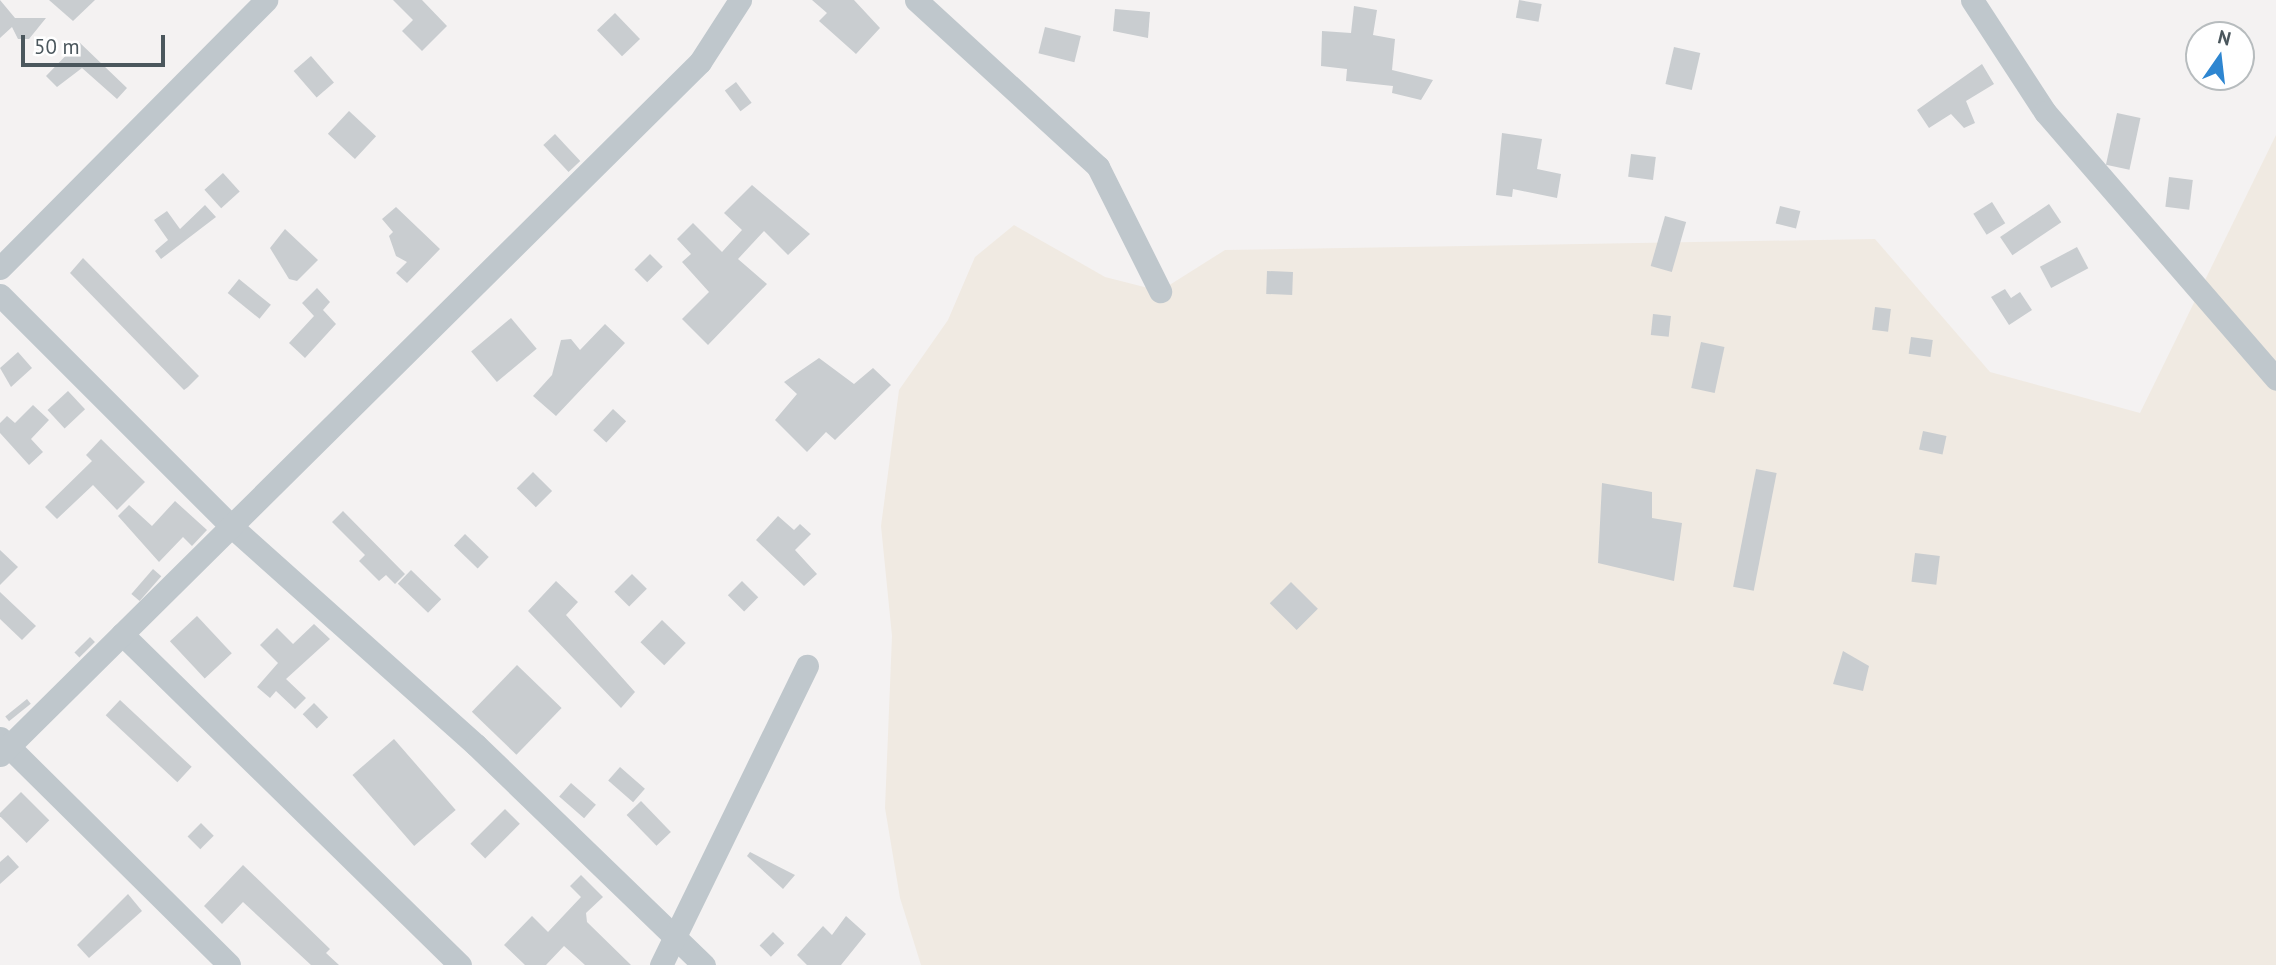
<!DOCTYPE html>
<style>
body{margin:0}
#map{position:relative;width:2276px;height:965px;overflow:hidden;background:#f4f2f2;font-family:"PT Sans",sans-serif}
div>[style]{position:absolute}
.sand>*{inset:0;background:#f0eae2}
.building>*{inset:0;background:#c9cdd0;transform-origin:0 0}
.minor>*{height:23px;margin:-11.5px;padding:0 11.5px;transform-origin:11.5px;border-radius:11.5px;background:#bfc7cc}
span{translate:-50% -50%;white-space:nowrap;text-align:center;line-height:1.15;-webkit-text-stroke:5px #fff;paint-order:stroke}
.north{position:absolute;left:2185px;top:21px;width:70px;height:70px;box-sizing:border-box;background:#fff;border:2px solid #b7bcbe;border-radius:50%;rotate:14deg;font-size:19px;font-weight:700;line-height:28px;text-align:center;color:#4b575d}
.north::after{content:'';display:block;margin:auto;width:24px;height:32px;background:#2e86d1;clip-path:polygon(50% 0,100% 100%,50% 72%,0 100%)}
.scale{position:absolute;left:21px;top:35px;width:144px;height:32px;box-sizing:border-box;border:4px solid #4b575d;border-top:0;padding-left:9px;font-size:21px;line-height:24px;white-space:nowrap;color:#4b575d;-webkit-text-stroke:5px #fff;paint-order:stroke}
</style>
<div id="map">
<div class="sand">
<i style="clip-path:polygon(2276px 135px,2276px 965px,921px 965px,900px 898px,885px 808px,892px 636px,881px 526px,899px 390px,948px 320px,975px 257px,1014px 225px,1105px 277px,1160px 291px,1225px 250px,1875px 239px,1990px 372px,2140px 413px)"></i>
</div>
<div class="building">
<i style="clip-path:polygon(0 0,15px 18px,46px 18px,29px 39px,18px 39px,12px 27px,0 38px)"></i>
<i style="clip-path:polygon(49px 0,95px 0,73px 21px)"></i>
<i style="clip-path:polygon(393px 0,422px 0,447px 26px,422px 51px,402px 31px,413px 20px)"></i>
<i style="clip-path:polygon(812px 0,854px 0,880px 28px,856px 54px,819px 21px,827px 13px)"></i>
<i style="left:1519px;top:0;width:23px;height:18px;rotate:10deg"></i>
<i style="clip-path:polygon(1354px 6px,1377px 10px,1373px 35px,1395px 39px,1392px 70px,1433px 80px,1421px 100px,1392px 93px,1393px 86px,1346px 81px,1347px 69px,1321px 66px,1322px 31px,1351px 33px)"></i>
<i style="clip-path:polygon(1115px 9px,1150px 12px,1148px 38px,1113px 31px)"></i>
<i style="left:615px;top:13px;width:36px;height:25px;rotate:46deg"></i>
<i style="left:1045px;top:27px;width:37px;height:27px;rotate:14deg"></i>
<i style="clip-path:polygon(79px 42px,127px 88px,117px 99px,82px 68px,57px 87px,46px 76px)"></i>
<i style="left:1674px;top:47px;width:27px;height:38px;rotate:13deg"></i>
<i style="left:311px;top:56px;width:35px;height:23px;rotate:49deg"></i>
<i style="clip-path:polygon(1982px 64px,1994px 84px,1966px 101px,1975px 123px,1964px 128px,1951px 114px,1929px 128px,1917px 110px)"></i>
<i style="left:736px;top:82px;width:26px;height:14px;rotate:53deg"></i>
<i style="left:349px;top:111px;width:37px;height:31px;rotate:43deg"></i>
<i style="left:2117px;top:113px;width:24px;height:53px;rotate:12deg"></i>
<i style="clip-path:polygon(1502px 133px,1542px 139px,1537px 169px,1561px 174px,1557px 198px,1513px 189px,1512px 197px,1496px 195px)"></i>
<i style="left:555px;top:134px;width:37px;height:16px;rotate:47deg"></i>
<i style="left:1631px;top:154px;width:25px;height:23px;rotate:7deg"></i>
<i style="left:223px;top:173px;width:25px;height:25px;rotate:48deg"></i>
<i style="left:2169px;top:177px;width:24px;height:30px;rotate:7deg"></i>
<i style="clip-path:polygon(752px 185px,810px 234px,788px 255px,764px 231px,738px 259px,767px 284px,708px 345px,682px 319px,709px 292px,682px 262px,691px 254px,677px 239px,693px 223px,722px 252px,742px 230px,724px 213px)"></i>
<i style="left:1992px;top:202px;width:25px;height:22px;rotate:58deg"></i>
<i style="left:2049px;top:204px;width:22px;height:59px;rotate:56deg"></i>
<i style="clip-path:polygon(205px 205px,216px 217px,161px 259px,155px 251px,168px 240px,154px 220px,167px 211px,180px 229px)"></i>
<i style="left:1780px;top:206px;width:21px;height:18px;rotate:14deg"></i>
<i style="clip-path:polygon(396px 207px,440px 249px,407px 283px,396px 273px,407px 262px,396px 256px,389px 236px,393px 232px,382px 219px)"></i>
<i style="left:1665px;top:216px;width:22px;height:52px;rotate:16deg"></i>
<i style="clip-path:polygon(285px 229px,318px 260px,297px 281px,289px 279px,270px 248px)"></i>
<i style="left:2077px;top:247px;width:24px;height:42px;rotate:62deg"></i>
<i style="left:650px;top:254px;width:18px;height:22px;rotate:45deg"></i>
<i style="clip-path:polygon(83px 258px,199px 376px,188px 387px,184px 390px,70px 273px)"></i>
<i style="left:1267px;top:271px;width:26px;height:23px;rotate:2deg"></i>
<i style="left:239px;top:279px;width:41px;height:18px;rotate:39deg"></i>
<i style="clip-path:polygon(317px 288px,330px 302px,323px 310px,336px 324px,305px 358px,289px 343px,314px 316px,302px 303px)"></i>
<i style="clip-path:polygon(2005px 289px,2011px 298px,2020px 292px,2032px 310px,2009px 325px,1991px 297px)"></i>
<i style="left:1875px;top:307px;width:16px;height:23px;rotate:7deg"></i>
<i style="left:1653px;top:314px;width:18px;height:21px;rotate:6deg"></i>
<i style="left:511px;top:318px;width:40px;height:52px;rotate:50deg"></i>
<i style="clip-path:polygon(605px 324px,625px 343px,556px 416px,533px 396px,552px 375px,561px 340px,571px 339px,580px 350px)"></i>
<i style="left:1911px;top:337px;width:22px;height:17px;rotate:8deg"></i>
<i style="left:1701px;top:342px;width:24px;height:47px;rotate:12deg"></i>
<i style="clip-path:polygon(18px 352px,32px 368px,11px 387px,0 368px)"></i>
<i style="clip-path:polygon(819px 358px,854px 384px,873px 368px,891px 385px,835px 440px,826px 432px,807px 452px,775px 420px,797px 394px,784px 382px)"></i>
<i style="left:68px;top:391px;width:25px;height:28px;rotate:47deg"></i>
<i style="clip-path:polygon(33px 405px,49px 420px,31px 439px,43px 452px,29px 465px,0 433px,0 423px,7px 416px,15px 423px)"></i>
<i style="left:613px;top:409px;width:18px;height:29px;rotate:43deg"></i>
<i style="left:1923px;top:431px;width:24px;height:19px;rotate:12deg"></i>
<i style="clip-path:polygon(101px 439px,145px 482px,117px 510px,93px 485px,57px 519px,45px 507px,92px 461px,86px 455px)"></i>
<i style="left:1756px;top:469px;width:21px;height:120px;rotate:11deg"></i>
<i style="left:533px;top:472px;width:27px;height:23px;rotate:45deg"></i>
<i style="clip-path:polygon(1602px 483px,1652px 492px,1652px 518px,1682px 523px,1674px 581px,1598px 563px)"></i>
<i style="clip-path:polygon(175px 501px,207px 530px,192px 546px,183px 537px,159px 562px,118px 516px,129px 505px,152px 526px)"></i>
<i style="clip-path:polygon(343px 511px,405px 574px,395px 584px,386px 575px,379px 581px,359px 561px,365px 555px,332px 522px)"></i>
<i style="clip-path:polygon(778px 516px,794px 530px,800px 524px,811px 534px,795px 550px,817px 574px,804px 586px,756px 540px)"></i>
<i style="left:465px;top:534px;width:33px;height:16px;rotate:44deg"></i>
<i style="clip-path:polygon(0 550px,18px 567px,0 585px)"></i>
<i style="left:1915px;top:553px;width:25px;height:29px;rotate:7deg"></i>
<i style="left:153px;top:569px;width:11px;height:33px;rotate:41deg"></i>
<i style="left:411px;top:570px;width:42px;height:19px;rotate:44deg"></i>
<i style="left:632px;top:574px;width:21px;height:25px;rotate:45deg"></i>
<i style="clip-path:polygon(556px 581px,578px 602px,566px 615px,635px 692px,621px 708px,528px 611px)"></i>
<i style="left:742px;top:581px;width:23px;height:20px;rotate:45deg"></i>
<i style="left:1291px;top:582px;width:38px;height:30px;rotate:45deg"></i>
<i style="clip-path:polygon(0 592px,36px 626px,22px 640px,0 619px)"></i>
<i style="left:197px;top:616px;width:51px;height:37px;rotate:47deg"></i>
<i style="left:662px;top:620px;width:33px;height:31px;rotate:44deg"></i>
<i style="clip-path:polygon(314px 624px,330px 639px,286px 679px,306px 698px,295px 709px,276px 691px,270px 698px,257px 687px,278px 663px,260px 645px,277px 628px,293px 644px)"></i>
<i style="left:90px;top:637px;width:7px;height:22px;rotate:45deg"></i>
<i style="clip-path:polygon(1843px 651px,1869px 666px,1863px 691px,1833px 684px)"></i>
<i style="left:517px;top:665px;width:62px;height:65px;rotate:44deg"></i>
<i style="left:27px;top:699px;width:6px;height:28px;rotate:51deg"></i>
<i style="left:120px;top:700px;width:98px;height:21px;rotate:43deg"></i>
<i style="left:314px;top:703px;width:20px;height:16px;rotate:45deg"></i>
<i style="left:394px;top:739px;width:94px;height:55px;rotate:49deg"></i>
<i style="left:620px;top:767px;width:33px;height:18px;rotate:41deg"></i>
<i style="left:571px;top:783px;width:33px;height:18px;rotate:41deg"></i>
<i style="left:21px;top:792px;width:40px;height:32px;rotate:45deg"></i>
<i style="left:641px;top:801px;width:43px;height:20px;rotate:46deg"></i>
<i style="left:505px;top:809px;width:21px;height:49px;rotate:45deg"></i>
<i style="left:201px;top:823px;width:18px;height:19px;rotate:45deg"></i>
<i style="clip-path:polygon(750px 852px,795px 875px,783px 889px,747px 856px)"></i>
<i style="clip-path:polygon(8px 855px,19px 867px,0 884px,0 862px)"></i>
<i style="clip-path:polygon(243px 865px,330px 949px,326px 953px,339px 965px,311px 965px,243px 902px,222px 924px,204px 906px)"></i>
<i style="clip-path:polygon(581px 875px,603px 897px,586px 913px,587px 922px,631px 965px,585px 965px,564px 946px,546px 965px,525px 965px,504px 945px,532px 916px,548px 932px,581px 897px,570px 886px)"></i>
<i style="clip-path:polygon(128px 894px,142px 911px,89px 958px,77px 945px)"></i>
<i style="clip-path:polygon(846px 916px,866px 934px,841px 965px,807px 965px,797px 955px,823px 926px,832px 935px)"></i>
<i style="left:773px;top:932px;width:16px;height:19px;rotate:45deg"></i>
</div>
<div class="minor">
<i style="left:916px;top:0;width:247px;rotate:42.5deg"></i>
<i style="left:1098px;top:167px;width:139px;rotate:63.4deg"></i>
<i style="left:1972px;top:0;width:134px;rotate:56.9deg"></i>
<i style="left:2045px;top:112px;width:353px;rotate:49.1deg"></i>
<i style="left:0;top:268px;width:378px;rotate:-45.2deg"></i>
<i style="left:0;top:295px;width:327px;rotate:45deg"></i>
<i style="left:231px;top:526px;width:329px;rotate:41.8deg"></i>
<i style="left:476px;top:745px;width:317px;rotate:44deg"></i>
<i style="left:122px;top:634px;width:473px;rotate:44.4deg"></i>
<i style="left:0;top:738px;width:322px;rotate:44.7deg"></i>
<i style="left:0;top:755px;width:985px;rotate:-44.71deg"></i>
<i style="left:700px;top:62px;width:74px;rotate:-57.2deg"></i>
<i style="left:661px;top:965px;width:333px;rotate:-64deg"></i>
</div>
<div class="north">N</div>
<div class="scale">50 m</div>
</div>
